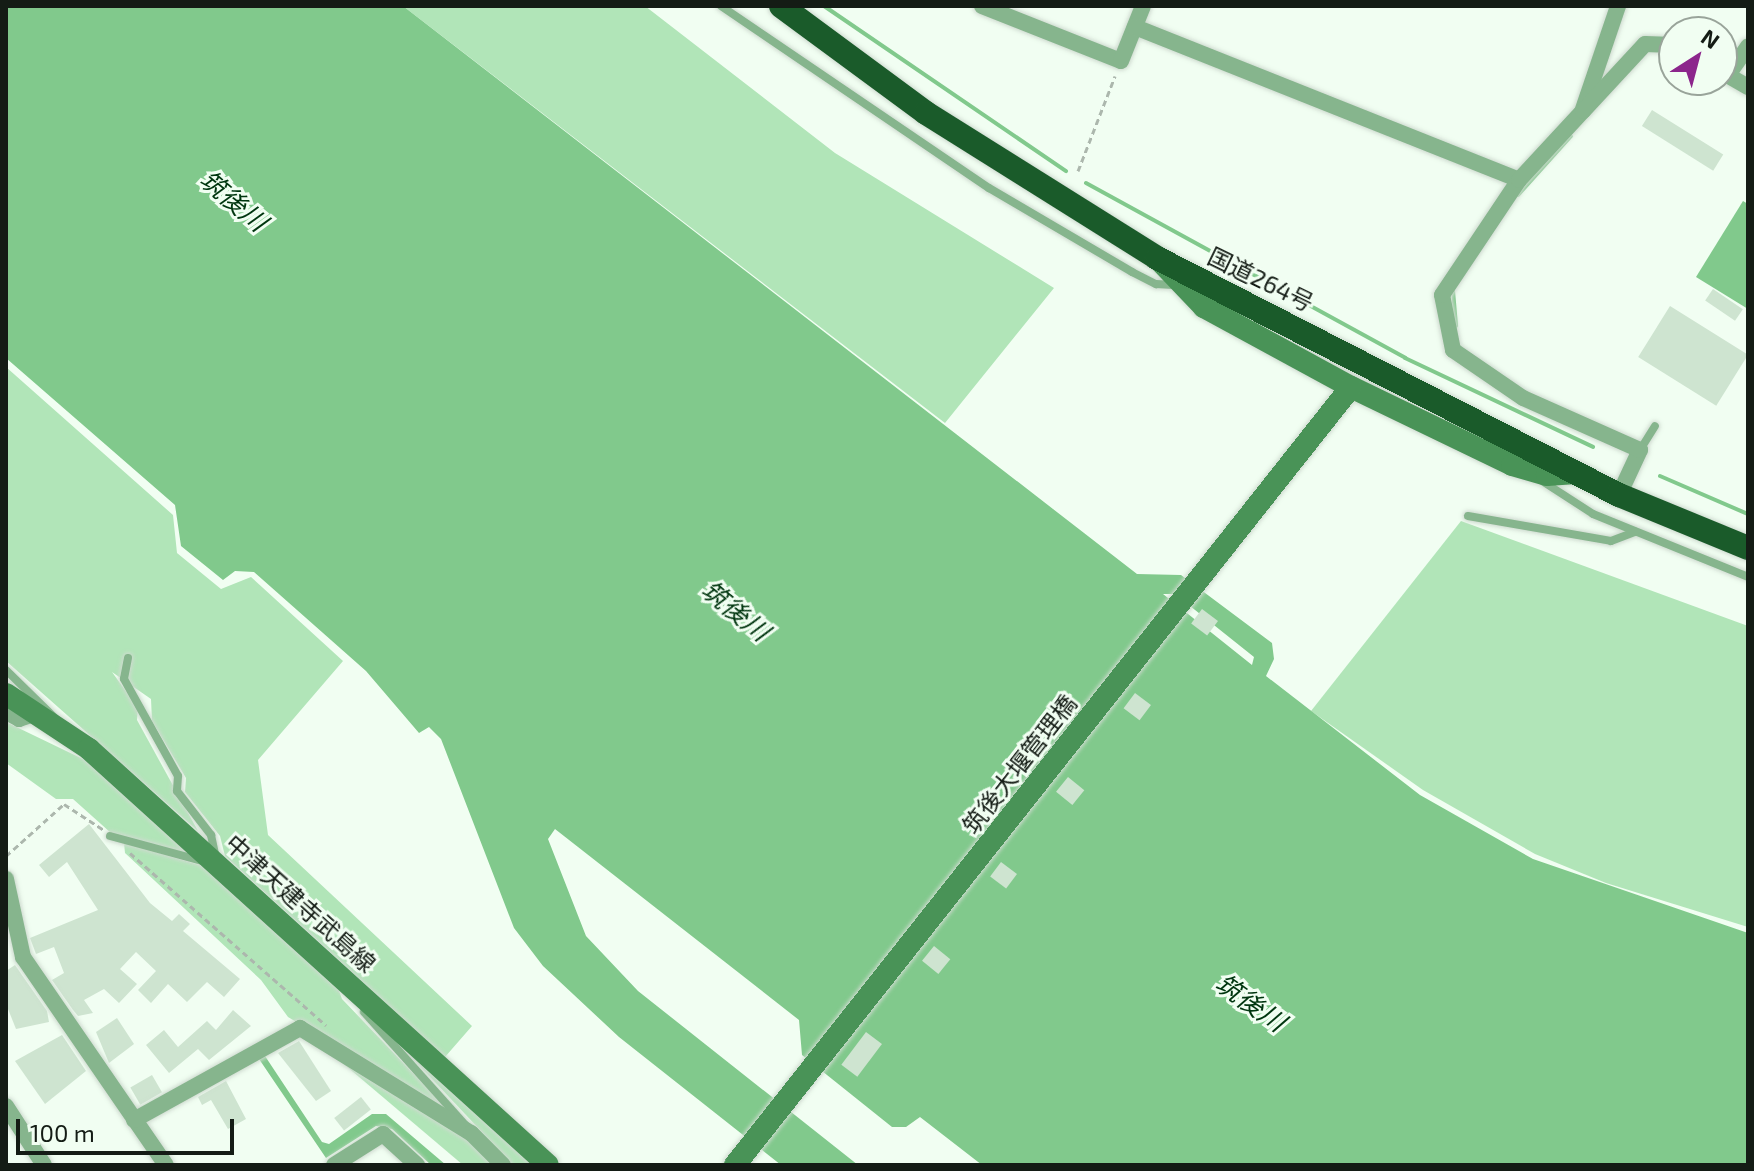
<!DOCTYPE html>
<meta charset="utf-8">
<style>
body{margin:0}
#map{position:relative;width:1754px;height:1171px;overflow:hidden;background:#f1fef2;font-family:"Exo 2","Noto Sans JP",sans-serif}
div>[style]{position:absolute}
.green>*{inset:0;background:#b1e5b8}
.water>*{inset:0;background:#81c98c}
.stream>*{height:4px;margin:-2px;padding:0 2px;transform-origin:2px;border-radius:2px;background:#81c98c}
.building>*{inset:0;background:#cee4d0;transform-origin:0 0}
.path>*{height:3px;margin-top:-1.5px;transform-origin:0;background:repeating-linear-gradient(90deg,#acb7ad 0 6px,transparent 0 10px)}
.roads{filter:drop-shadow(0 0 2px #cedacf) drop-shadow(0 0 2px #cedacf)}
.lane>*{height:8px;margin:-4px;padding:0 4px;transform-origin:4px;border-radius:4px;background:#86b58d}
.street>*{height:16px;margin:-8px;padding:0 8px;transform-origin:8px;border-radius:8px;background:#86b58d}
.secondary>*{height:22px;margin:-11px;padding:0 11px;transform-origin:11px;border-radius:11px;background:#499357}
.highway>*{height:24px;margin:-12px;padding:0 12px;transform-origin:12px;border-radius:12px;background:#1a5b2a}
span{translate:-50% -50%;white-space:nowrap;text-align:center;line-height:1.15;-webkit-text-stroke:6px #f1fef2;paint-order:stroke}
.street-label{font-size:24px;color:#141c15}
.water-label{font-size:26px;color:#00360f;font-style:italic}
.frame{position:absolute;inset:0;border:8px solid #141c15;pointer-events:none}
.north{position:absolute;left:1658px;top:16px;width:80px;height:80px;box-sizing:border-box;background:#f1fef2;border:2px solid #99a49a;border-radius:50%;rotate:36deg;font-size:22px;font-weight:700;line-height:32px;text-align:center;color:#141c15}
.north::after{content:'';display:block;margin:auto;width:28px;height:36px;background:#8c268c;clip-path:polygon(50% 0,100% 100%,50% 72%,0 100%)}
.scale{position:absolute;left:16px;top:1119px;width:218px;height:36px;box-sizing:border-box;border:4px solid #141c15;border-top:0;padding-left:10px;font-size:24px;line-height:28px;white-space:nowrap;color:#141c15;-webkit-text-stroke:6px #f1fef2;paint-order:stroke}
</style>
<div id="map">
<div class="green">
<i style="clip-path:polygon(403px 6px,645px 6px,835px 153px,1054px 288px,945px 423px)"></i>
<i style="clip-path:polygon(6px 367px,173px 515px,177px 553px,221px 589px,251px 577px,343px 661px,258px 760px,268px 835px,472px 1026px,445px 1057px,225px 856px,220px 836px,185px 792px,186px 778px,152px 721px,151px 699px,112px 672px,138px 708px,137px 720px,198px 831px,6px 661px)"></i>
<i style="clip-path:polygon(1461px 521px,1748px 626px,1748px 927px,1606px 883px,1535px 854px,1423px 790px,1311px 711px)"></i>
<i style="clip-path:polygon(6px 722px,87px 761px,197px 856px,111px 833px,73px 799px,56px 799px,6px 763px)"></i>
<i style="clip-path:polygon(124px 843px,213px 869px,335px 980px,342px 999px,453px 1115px,288px 1017px,261px 980px,125px 853px)"></i>
<i style="clip-path:polygon(368px 1011px,534px 1165px,513px 1165px)"></i>
<i style="clip-path:polygon(332px 1054px,462px 1133px,494px 1165px,463px 1165px)"></i>
</div>
<div class="water">
<i style="clip-path:polygon(evenodd,6px 6px,403px 6px,1137px 574px,1181px 575px,1272px 643px,1274px 659px,1266px 676px,1420px 795px,1533px 859px,1748px 933px,1748px 1165px,982px 1165px,920px 1117px,906px 1127px,892px 1127px,802px 1055px,799px 1020px,555px 829px,548px 839px,586px 936px,638px 991px,858px 1165px,781px 1165px,619px 1037px,543px 966px,514px 928px,441px 739px,429px 727px,419px 733px,366px 671px,254px 572px,235px 571px,223px 580px,181px 546px,175px 505px,6px 358px,6px 6px,1163px 594px,1175px 594px,1254px 657px,1252px 665px,1163px 594px)"></i>
<i style="clip-path:polygon(1743px 201px,1748px 204px,1748px 309px,1696px 277px)"></i>
<i style="clip-path:polygon(263px 1053px,322px 1142px,329px 1144px,372px 1114px,386px 1114px,446px 1165px,431px 1165px,392px 1129px,376px 1126px,326px 1158px,257px 1056px)"></i>
</div>
<div class="stream">
<i style="left:824px;top:6px;width:293px;rotate:34.3deg"></i>
<i style="left:1086px;top:183px;width:364px;rotate:28.7deg"></i>
<i style="left:1405px;top:358px;width:208px;rotate:25.3deg"></i>
<i style="left:1518px;top:195px;width:79px;rotate:-48.1deg"></i>
<i style="left:1453px;top:291px;width:35px;rotate:85deg"></i>
<i style="left:1660px;top:476px;width:96px;rotate:23.4deg"></i>
</div>
<div class="building">
<i style="left:1652px;top:110px;width:84px;height:19px;rotate:32deg"></i>
<i style="left:1713px;top:289px;width:36px;height:14px;rotate:34deg"></i>
<i style="left:1670px;top:306px;width:92px;height:60px;rotate:32deg"></i>
<i style="left:1202px;top:609px;width:20px;height:18px;rotate:37deg"></i>
<i style="left:1135px;top:693px;width:20px;height:19px;rotate:37deg"></i>
<i style="left:1068px;top:777px;width:21px;height:19px;rotate:39deg"></i>
<i style="clip-path:polygon(89px 824px,150px 903px,172px 921px,179px 914px,190px 924px,183px 931px,240px 979px,224px 997px,207px 982px,187px 1002px,168px 984px,151px 1003px,138px 990px,156px 971px,136px 952px,120px 969px,137px 984px,119px 1003px,104px 989px,84px 1000px,93px 1013px,78px 1016px,73px 1010px,52px 980px,64px 973px,54px 947px,36px 954px,30px 938px,98px 910px,67px 862px,49px 877px,39px 865px)"></i>
<i style="left:1001px;top:862px;width:20px;height:18px;rotate:37deg"></i>
<i style="left:934px;top:946px;width:21px;height:19px;rotate:39deg"></i>
<i style="clip-path:polygon(15px 965px,47px 1011px,49px 1022px,16px 1029px,6px 1004px,6px 971px)"></i>
<i style="clip-path:polygon(233px 1010px,251px 1026px,209px 1060px,198px 1049px,169px 1073px,146px 1045px,164px 1030px,178px 1047px,207px 1021px,216px 1030px)"></i>
<i style="clip-path:polygon(117px 1018px,134px 1044px,109px 1063px,96px 1032px)"></i>
<i style="left:866px;top:1032px;width:20px;height:41px;rotate:37deg"></i>
<i style="clip-path:polygon(62px 1035px,86px 1071px,45px 1104px,15px 1061px)"></i>
<i style="clip-path:polygon(299px 1041px,331px 1091px,316px 1101px,278px 1053px)"></i>
<i style="left:152px;top:1075px;width:20px;height:25px;rotate:60deg"></i>
<i style="clip-path:polygon(226px 1081px,246px 1119px,228px 1129px,211px 1100px,202px 1105px,198px 1097px)"></i>
<i style="left:361px;top:1097px;width:16px;height:34px;rotate:52deg"></i>
</div>
<div class="path">
<i style="left:1078px;top:171px;width:102px;rotate:-68.7deg"></i>
<i style="left:130px;top:853px;width:261px;rotate:41.3deg"></i>
<i style="left:6px;top:856px;width:78px;rotate:-41.9deg"></i>
<i style="left:64px;top:804px;width:48px;rotate:33deg"></i>
</div>
<div class="roads">
<div class="lane">
<i style="left:721px;top:6px;width:324px;rotate:34.2deg"></i>
<i style="left:989px;top:188px;width:166px;rotate:30.4deg"></i>
<i style="left:1132px;top:272px;width:27px;rotate:27deg"></i>
<i style="left:1156px;top:284px;width:22px;rotate:3deg"></i>
<i style="left:1640px;top:450px;width:28px;rotate:-58deg"></i>
<i style="left:1539px;top:479px;width:64px;rotate:32.9deg"></i>
<i style="left:1593px;top:514px;width:167px;rotate:22.1deg"></i>
<i style="left:1468px;top:516px;width:145px;rotate:9.9deg"></i>
<i style="left:1611px;top:541px;width:26px;rotate:-21deg"></i>
<i style="left:128px;top:658px;width:21px;rotate:101deg"></i>
<i style="left:124px;top:679px;width:111px;rotate:60.9deg"></i>
<i style="left:178px;top:776px;width:15px;rotate:94deg"></i>
<i style="left:177px;top:791px;width:56px;rotate:52.3deg"></i>
<i style="left:211px;top:835px;width:19px;rotate:78deg"></i>
<i style="left:6px;top:670px;width:73px;rotate:44.4deg"></i>
<i style="left:110px;top:836px;width:99px;rotate:15.2deg"></i>
<i style="left:364px;top:1012px;width:157px;rotate:48.1deg"></i>
</div>
<div class="street">
<i style="left:982px;top:6px;width:149px;rotate:21.6deg"></i>
<i style="left:1121px;top:61px;width:59px;rotate:-68.2deg"></i>
<i style="left:1135px;top:27px;width:413px;rotate:21.7deg"></i>
<i style="left:1722px;top:72px;width:30px;rotate:30deg"></i>
<i style="left:1728px;top:75px;width:35px;rotate:-55deg"></i>
<i style="left:1583px;top:109px;width:109px;rotate:-71.2deg"></i>
<i style="left:1619px;top:495px;width:50px;rotate:-65deg"></i>
<i style="left:1640px;top:450px;width:128px;rotate:-156deg"></i>
<i style="left:1523px;top:398px;width:85px;rotate:-145.6deg"></i>
<i style="left:1453px;top:350px;width:56px;rotate:-101.3deg"></i>
<i style="left:1442px;top:295px;width:138px;rotate:-56.2deg"></i>
<i style="left:1519px;top:180px;width:94px;rotate:-47.2deg"></i>
<i style="left:1583px;top:111px;width:91px;rotate:-47.2deg"></i>
<i style="left:1645px;top:44px;width:29px;rotate:2deg"></i>
<i style="left:6px;top:712px;width:15px;rotate:28deg"></i>
<i style="left:19px;top:719px;width:13px;rotate:-18deg"></i>
<i style="left:6px;top:879px;width:80px;rotate:77.7deg"></i>
<i style="left:23px;top:957px;width:252px;rotate:55.5deg"></i>
<i style="left:6px;top:1106px;width:70px;rotate:57.2deg"></i>
<i style="left:134px;top:1120px;width:190px;rotate:-29deg"></i>
<i style="left:300px;top:1028px;width:201px;rotate:31.6deg"></i>
<i style="left:471px;top:1133px;width:45px;rotate:45deg"></i>
<i style="left:334px;top:1165px;width:58px;rotate:-32.3deg"></i>
<i style="left:383px;top:1134px;width:46px;rotate:42.4deg"></i>
</div>
<div class="secondary">
<i style="left:1157px;top:258px;width:68px;rotate:46.2deg"></i>
<i style="left:1204px;top:307px;width:167px;rotate:28.6deg"></i>
<i style="left:1351px;top:387px;width:179px;rotate:25.8deg"></i>
<i style="left:1512px;top:465px;width:36px;rotate:16deg"></i>
<i style="left:1547px;top:475px;width:29px;rotate:-4deg"></i>
<i style="left:6px;top:694px;width:100px;rotate:33.5deg"></i>
<i style="left:89px;top:749px;width:619px;rotate:42.19deg"></i>
<i style="left:735px;top:1165px;width:992px;rotate:-51.63deg"></i>
</div>
<div class="highway">
<i style="left:781px;top:6px;width:180px;rotate:36.4deg"></i>
<i style="left:926px;top:113px;width:273px;rotate:32.1deg"></i>
<i style="left:1157px;top:258px;width:519px;rotate:27.16deg"></i>
<i style="left:1619px;top:495px;width:139px;rotate:22.3deg"></i>
</div>
</div>
<div class="street-label">
<span style="left:1261px;top:279px;rotate:26deg">国道264号</span>
<span style="left:1019px;top:764px;rotate:-52deg">筑後大堰管理橋</span>
<span style="left:301px;top:903px;rotate:42deg">中津天建寺武島線</span>
</div>
<div class="water-label">
<span style="left:234px;top:200px;rotate:40deg">筑後川</span>
<span style="left:736px;top:610px;rotate:39deg">筑後川</span>
<span style="left:1251px;top:1002px;rotate:35deg">筑後川</span>
</div>
<div class="frame"></div>
<div class="north">N</div>
<div class="scale">100 m</div>
</div>
